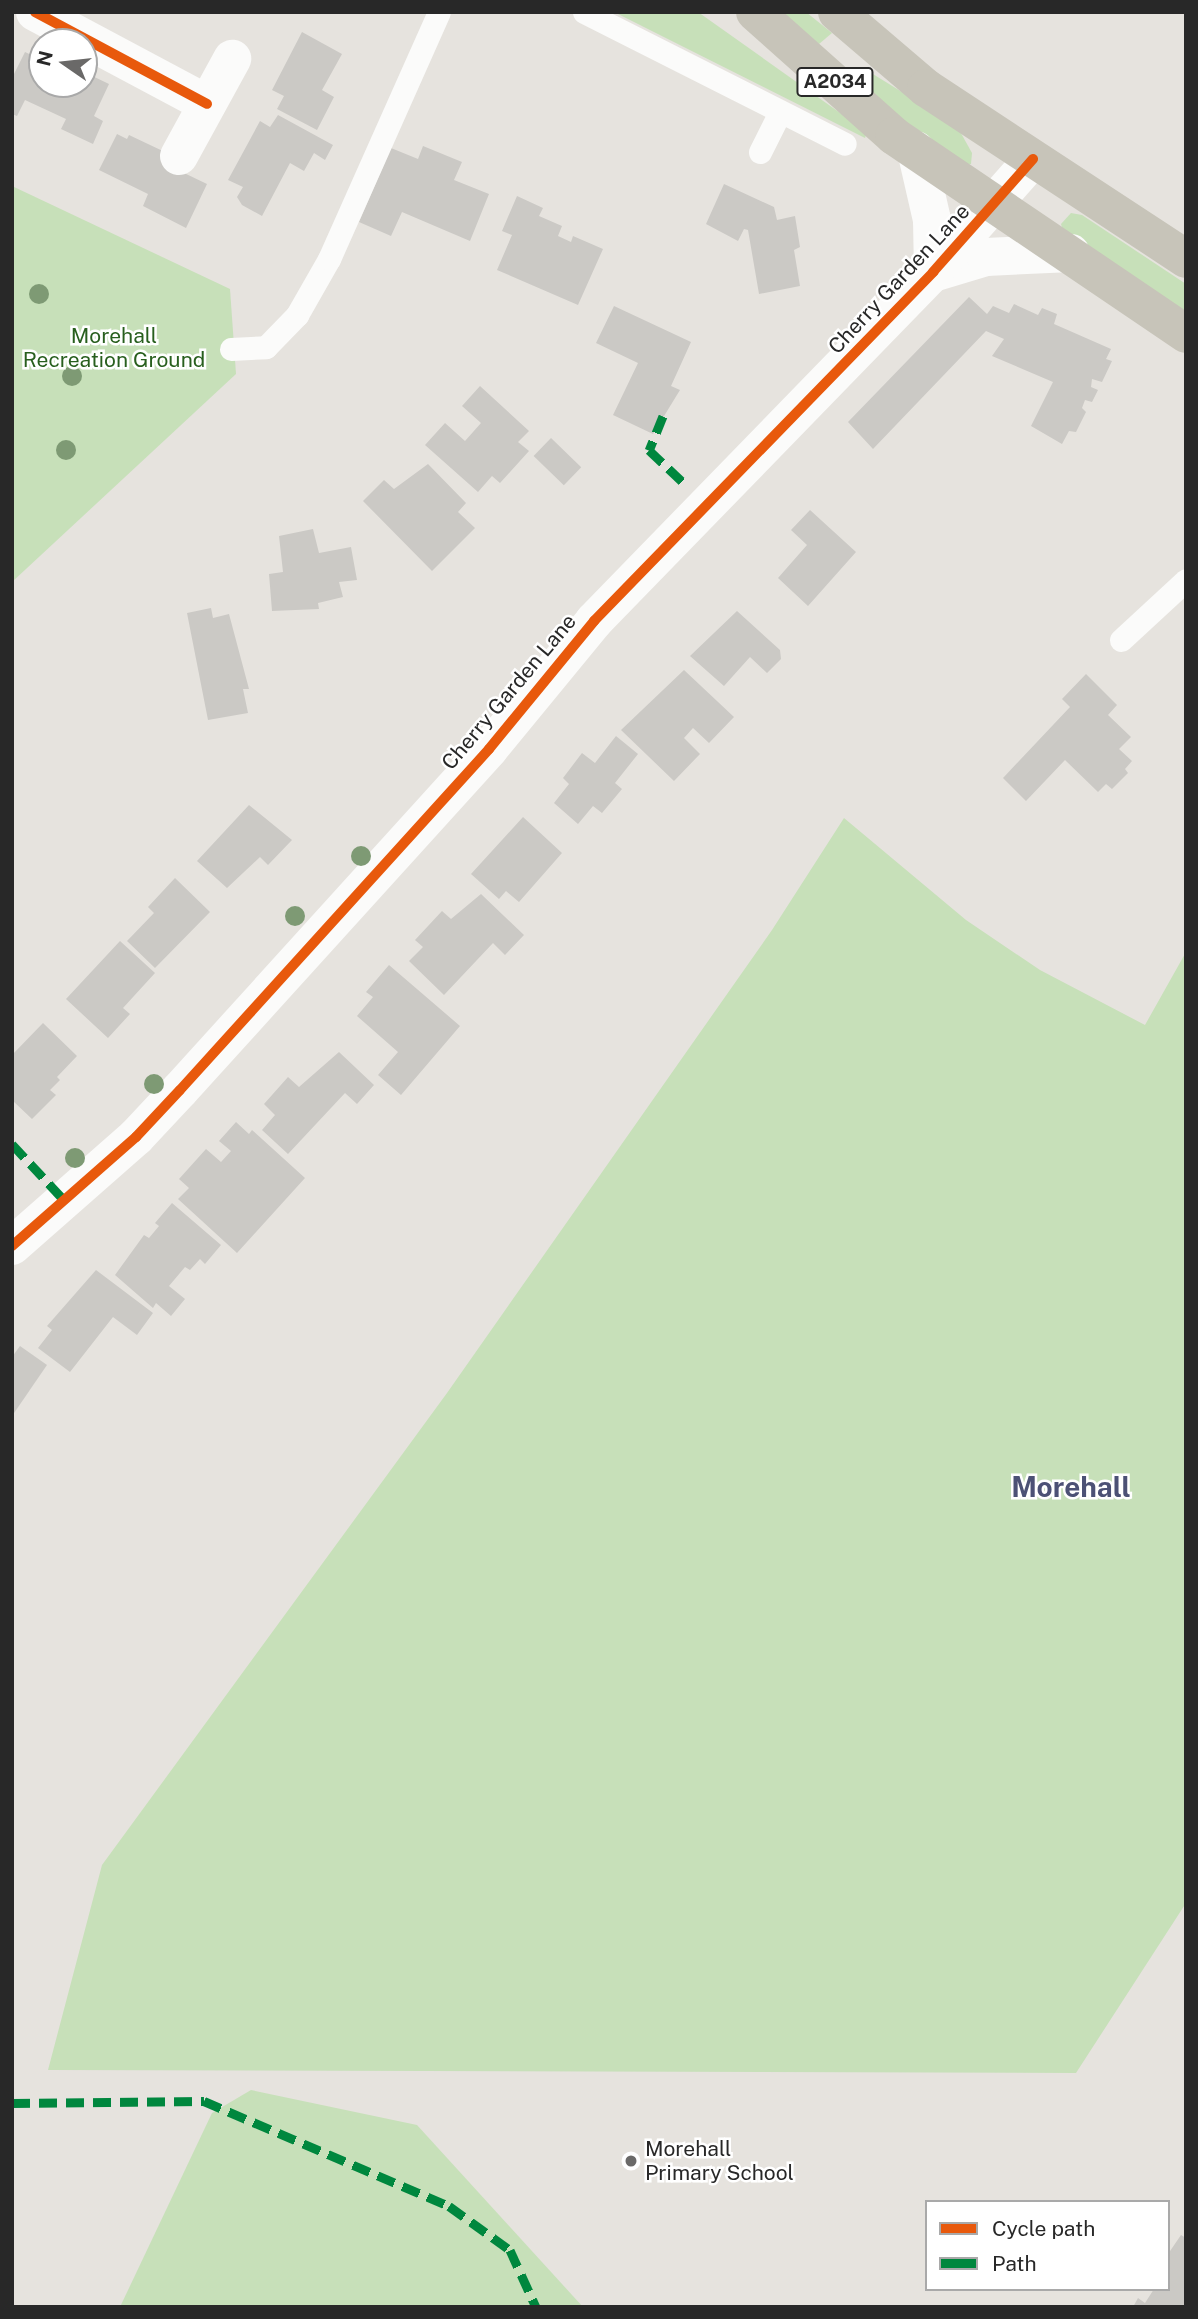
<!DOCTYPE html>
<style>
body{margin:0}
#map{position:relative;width:1198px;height:2319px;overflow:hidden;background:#e6e3de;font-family:"Public Sans",sans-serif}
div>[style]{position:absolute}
.green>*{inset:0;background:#c7e0b9}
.building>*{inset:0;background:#cbc9c5;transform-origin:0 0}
.lane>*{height:23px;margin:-11.5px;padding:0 11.5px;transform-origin:11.5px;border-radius:11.5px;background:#fbfbfa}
.street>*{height:38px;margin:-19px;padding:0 19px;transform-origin:19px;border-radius:19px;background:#fbfbfa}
.primary>*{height:38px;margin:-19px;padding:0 19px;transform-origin:19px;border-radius:19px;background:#c7c4b9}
.quiet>*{height:9px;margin-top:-4.5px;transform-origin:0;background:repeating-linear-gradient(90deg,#00873e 0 18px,transparent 0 27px)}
.cycleway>*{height:10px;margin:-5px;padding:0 5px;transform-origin:5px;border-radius:5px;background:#e8590c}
.trees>*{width:20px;height:20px;margin:-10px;border-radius:50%;background:#7e9a74}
.dots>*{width:19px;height:19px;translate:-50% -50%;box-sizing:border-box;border:4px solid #fff;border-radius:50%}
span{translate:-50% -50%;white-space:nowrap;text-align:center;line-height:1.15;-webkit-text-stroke:5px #fff;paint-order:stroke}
.shield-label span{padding:2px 5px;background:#fff;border:2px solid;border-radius:5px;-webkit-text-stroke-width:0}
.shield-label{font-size:19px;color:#282828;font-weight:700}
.street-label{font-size:21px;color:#282828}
.park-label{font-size:21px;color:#285f1e}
.poi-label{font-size:21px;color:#282828}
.left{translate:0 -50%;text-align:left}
.district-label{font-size:28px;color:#4c5175;font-weight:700}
.frame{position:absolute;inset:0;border:14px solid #282828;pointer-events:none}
.legend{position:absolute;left:925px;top:2200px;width:245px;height:91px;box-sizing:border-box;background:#fff;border:2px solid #a9a9a9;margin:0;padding:9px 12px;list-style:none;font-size:21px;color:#282828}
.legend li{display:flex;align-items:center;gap:14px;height:35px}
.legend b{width:35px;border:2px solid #a9a9a9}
.north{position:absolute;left:28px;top:28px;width:70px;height:70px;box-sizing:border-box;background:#fff;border:2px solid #a9a9a9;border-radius:50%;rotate:284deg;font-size:19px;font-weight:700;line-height:28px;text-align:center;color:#282828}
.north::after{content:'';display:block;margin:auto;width:24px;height:32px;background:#6a6968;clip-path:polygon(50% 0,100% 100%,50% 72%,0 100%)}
</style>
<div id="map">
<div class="green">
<i style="clip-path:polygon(614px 12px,698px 12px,867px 132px,865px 138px)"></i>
<i style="clip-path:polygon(771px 12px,806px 12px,832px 33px,819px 44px)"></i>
<i style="clip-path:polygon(868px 71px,957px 126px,972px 153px,971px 164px,964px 165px,853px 89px,851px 76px)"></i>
<i style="clip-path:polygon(12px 186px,230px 289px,236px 374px,12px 582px)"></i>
<i style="clip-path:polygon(1071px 213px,1082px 215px,1186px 284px,1186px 314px,1063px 231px,1061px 224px)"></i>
<i style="clip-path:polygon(844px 818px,966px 920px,1040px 970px,1145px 1025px,1186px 952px,1186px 1903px,1076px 2073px,48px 2070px,102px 1865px,447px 1393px,772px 930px)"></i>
<i style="clip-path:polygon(251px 2090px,417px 2125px,583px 2307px,120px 2307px,212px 2113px)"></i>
</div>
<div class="building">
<i style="clip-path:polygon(302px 32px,342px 54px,322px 90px,334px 97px,317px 130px,277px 109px,284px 96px,272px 90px)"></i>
<i style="clip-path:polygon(25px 52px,42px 60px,42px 84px,84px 84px,84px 72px,109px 84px,94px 116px,103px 121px,93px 144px,61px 129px,66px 119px,25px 100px,17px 116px,12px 114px,12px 78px)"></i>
<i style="clip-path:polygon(278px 115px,333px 145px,325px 160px,314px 153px,304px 171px,290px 163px,262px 216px,242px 205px,237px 197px,243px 187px,228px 180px,260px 121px,270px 127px)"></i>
<i style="clip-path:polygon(117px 134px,127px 139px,129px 135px,186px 162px,182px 172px,207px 184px,186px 228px,143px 206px,148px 194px,99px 170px)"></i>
<i style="clip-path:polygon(423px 146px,462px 162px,454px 180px,489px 194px,470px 241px,402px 212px,391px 236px,359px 222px,391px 148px,418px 159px)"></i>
<i style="clip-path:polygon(724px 184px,774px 207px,777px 220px,795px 216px,800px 247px,794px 250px,800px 286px,759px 294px,748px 230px,744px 229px,738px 241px,706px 224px)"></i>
<i style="clip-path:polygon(517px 196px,543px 208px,539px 216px,562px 226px,558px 236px,571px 242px,573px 236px,603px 249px,578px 305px,497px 270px,512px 235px,502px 231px)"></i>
<i style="clip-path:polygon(969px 297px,987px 314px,993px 306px,1009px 313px,1014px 304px,1038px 315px,1042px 308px,1057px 314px,1054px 324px,1111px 349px,1106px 359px,1112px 361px,1102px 382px,1092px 379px,1091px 387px,1098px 390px,1092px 402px,1085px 400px,1082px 408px,1086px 412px,1076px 432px,1069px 431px,1062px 444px,1031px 426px,1053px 382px,992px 356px,1004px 339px,986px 331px,873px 449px,848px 422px)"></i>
<i style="clip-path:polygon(614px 306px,691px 342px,671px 386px,680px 390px,653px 434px,613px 415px,638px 363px,596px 343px)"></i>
<i style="clip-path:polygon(480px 386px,529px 431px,518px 442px,529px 451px,500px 483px,492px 476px,478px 492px,425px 445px,445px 423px,465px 441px,481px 423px,462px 406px)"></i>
<i style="left:551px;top:438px;width:42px;height:25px;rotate:44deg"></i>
<i style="clip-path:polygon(428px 464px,466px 503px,458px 512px,475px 528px,432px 571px,363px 501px,384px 480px,394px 489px)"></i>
<i style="clip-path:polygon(810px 510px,856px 552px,808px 606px,778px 578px,807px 545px,791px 530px)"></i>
<i style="clip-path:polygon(313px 529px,319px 553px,351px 547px,357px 580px,339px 582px,343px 597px,318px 603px,319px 609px,272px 611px,269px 574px,283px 572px,279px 536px)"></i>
<i style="clip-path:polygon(211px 608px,213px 618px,229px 614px,249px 689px,243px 689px,248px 713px,208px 720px,187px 613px)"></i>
<i style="clip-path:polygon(737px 611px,780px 650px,781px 659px,767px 673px,750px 657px,724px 686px,690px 656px)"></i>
<i style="clip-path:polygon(684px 670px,734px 717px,709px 743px,693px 728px,684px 738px,700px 754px,674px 781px,621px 730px)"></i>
<i style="clip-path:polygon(1086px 674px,1117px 705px,1108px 715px,1131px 737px,1119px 749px,1132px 761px,1125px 769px,1128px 773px,1112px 789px,1106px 784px,1098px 792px,1065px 760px,1026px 801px,1003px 778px,1070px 707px,1062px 699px)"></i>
<i style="clip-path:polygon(616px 736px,638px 754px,615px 783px,622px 789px,602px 813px,593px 806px,578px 824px,554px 803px,569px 784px,563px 778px,582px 753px,595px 763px)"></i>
<i style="clip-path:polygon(249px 805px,292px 840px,268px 865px,260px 857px,227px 888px,197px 861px)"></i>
<i style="clip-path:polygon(523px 817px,562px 853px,519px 902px,506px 891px,499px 899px,471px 874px)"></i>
<i style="clip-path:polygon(175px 878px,210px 912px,155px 968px,127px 941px,154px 913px,148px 907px)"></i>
<i style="clip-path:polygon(481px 894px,524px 935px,505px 955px,493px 943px,444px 995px,409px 961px,423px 947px,415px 940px,442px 911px,451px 919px)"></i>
<i style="clip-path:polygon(120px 941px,155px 973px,123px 1008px,130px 1014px,108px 1038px,66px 999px)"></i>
<i style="clip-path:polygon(389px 965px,460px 1026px,401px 1095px,378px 1075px,398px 1052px,357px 1016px,373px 997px,366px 992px)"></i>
<i style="clip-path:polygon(43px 1023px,77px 1056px,57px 1077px,60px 1080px,50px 1090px,56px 1095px,32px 1119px,12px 1100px,12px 1055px)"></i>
<i style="clip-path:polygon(339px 1052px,374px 1085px,357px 1104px,345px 1093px,288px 1154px,262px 1130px,275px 1115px,264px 1104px,288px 1077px,299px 1087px)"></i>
<i style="clip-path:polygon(236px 1122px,249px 1134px,252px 1130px,305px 1178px,237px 1253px,178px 1199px,189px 1188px,179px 1179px,206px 1149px,221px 1162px,231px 1151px,219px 1141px)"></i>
<i style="clip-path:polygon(172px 1203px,221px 1245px,205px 1264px,200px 1259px,190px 1270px,185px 1267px,169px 1286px,185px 1299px,171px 1316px,156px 1303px,153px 1308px,115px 1275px,144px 1235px,149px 1238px,159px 1226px,155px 1223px)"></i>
<i style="clip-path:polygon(96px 1270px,153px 1313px,137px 1335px,113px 1317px,70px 1372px,38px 1348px,52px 1330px,47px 1326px)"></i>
<i style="clip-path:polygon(20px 1346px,47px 1365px,12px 1416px,12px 1357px)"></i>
<i style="clip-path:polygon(1181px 2235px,1186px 2238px,1186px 2307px,1133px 2307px,1138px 2298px,1145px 2303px,1154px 2289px,1168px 2289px,1168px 2254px)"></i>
</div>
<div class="lane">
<i style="left:584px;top:12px;width:292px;rotate:26.8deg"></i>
<i style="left:760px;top:152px;width:45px;rotate:-63.4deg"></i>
<i style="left:231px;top:349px;width:35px;rotate:-3deg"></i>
<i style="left:266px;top:347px;width:45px;rotate:-45.9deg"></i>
<i style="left:297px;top:315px;width:64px;rotate:-60.3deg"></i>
<i style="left:329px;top:259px;width:270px;rotate:-66deg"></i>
<i style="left:1121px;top:640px;width:88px;rotate:-42.7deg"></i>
</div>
<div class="street">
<i style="left:35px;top:12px;width:195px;rotate:28.1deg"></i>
<i style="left:916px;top:150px;width:72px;rotate:77.1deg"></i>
<i style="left:932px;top:220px;width:52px;rotate:88.9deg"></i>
<i style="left:179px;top:156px;width:111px;rotate:-61.3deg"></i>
<i style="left:936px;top:272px;width:52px;rotate:-16.7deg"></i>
<i style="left:986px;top:257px;width:85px;rotate:-2.7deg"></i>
<i style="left:12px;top:1246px;width:165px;rotate:-41.3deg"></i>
<i style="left:136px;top:1137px;width:64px;rotate:-46.9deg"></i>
<i style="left:180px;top:1090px;width:460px;rotate:-47.8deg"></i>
<i style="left:489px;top:749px;width:166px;rotate:-50.6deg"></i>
<i style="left:594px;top:621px;width:487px;rotate:-45.8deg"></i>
<i style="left:933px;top:272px;width:151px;rotate:-48.5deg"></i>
</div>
<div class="primary">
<i style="left:755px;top:12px;width:186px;rotate:41.7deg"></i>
<i style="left:894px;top:136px;width:353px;rotate:34.1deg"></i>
<i style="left:837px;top:12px;width:117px;rotate:40.5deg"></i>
<i style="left:926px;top:88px;width:311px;rotate:33.3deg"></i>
</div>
<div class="quiet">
<i style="left:663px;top:416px;width:37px;rotate:112deg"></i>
<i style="left:649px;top:450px;width:52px;rotate:43.5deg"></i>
<i style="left:12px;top:1144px;width:76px;rotate:47.1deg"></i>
<i style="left:12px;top:2103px;width:192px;rotate:-0.6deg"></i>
<i style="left:204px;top:2101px;width:267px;rotate:23.2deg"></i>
<i style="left:449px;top:2206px;width:75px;rotate:35.8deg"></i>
<i style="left:510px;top:2250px;width:63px;rotate:65.5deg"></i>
</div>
<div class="cycleway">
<i style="left:35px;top:12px;width:195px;rotate:28.1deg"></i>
<i style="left:12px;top:1246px;width:165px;rotate:-41.3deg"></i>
<i style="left:136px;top:1137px;width:64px;rotate:-46.9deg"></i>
<i style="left:180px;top:1090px;width:460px;rotate:-47.8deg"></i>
<i style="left:489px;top:749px;width:166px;rotate:-50.6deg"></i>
<i style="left:594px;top:621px;width:487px;rotate:-45.8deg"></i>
<i style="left:933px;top:272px;width:151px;rotate:-48.5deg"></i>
</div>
<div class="trees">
<i style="left:39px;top:294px"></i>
<i style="left:72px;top:376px"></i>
<i style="left:66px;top:450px"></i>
<i style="left:361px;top:856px"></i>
<i style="left:295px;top:916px"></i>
<i style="left:154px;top:1084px"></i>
<i style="left:75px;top:1158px"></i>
</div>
<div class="dots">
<i style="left:631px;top:2161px;background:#6a6968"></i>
</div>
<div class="shield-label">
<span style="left:835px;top:82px">A2034</span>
</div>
<div class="street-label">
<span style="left:899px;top:279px;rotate:-47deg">Cherry Garden Lane</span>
<span style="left:509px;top:692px;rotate:-50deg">Cherry Garden Lane</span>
</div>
<div class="park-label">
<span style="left:114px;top:348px">Morehall<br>Recreation Ground</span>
</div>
<div class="poi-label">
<span class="left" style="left:645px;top:2161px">Morehall<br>Primary School</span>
</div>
<div class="district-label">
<span style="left:1071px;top:1487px">Morehall</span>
</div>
<div class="frame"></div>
<ul class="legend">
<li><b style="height:9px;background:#e8590c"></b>Cycle path</li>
<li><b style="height:9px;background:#00873e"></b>Path</li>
</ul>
<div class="north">N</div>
</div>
